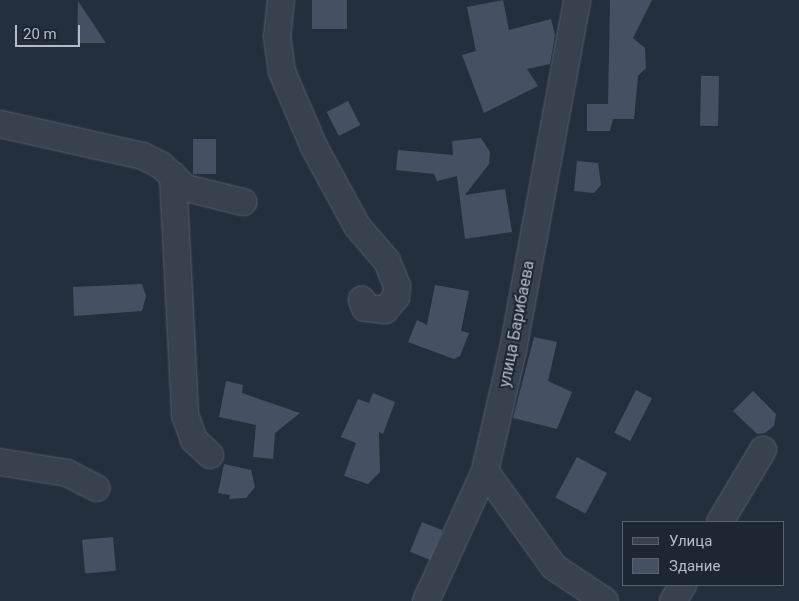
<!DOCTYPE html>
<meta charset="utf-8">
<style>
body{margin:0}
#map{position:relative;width:799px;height:601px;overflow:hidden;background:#242f3e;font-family:Roboto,sans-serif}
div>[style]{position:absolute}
.building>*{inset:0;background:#455162;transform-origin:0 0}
.roads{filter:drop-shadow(0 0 1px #565f6c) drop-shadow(0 0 1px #565f6c)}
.street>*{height:26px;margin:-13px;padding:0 13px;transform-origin:13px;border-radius:13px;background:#38414e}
span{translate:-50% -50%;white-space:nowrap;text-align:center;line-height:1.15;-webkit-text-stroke:4px #1d2633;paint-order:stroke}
.street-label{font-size:16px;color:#b4bcc9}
.legend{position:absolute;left:622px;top:521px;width:162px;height:65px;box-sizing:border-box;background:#1d2633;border:1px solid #59626f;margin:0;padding:6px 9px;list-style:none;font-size:15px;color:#b4bcc9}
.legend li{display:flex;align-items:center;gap:10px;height:25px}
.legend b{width:25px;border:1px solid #59626f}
.scale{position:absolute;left:15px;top:25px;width:65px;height:22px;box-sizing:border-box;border:2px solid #b4bcc9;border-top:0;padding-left:6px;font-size:15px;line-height:18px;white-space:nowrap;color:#b4bcc9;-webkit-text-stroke:4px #1d2633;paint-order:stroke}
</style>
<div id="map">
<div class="building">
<i style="left:312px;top:0;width:35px;height:29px"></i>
<i style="clip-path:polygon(503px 0,509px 30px,551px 19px,555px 35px,550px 64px,527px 69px,538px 86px,484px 113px,462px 55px,476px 51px,467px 7px)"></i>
<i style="clip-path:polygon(610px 0,652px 0,633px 38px,645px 48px,646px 68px,638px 76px,634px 119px,613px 119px,610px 131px,587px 131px,587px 104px,608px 104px)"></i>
<i style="clip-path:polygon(78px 1px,106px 43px,77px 43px)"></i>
<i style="left:719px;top:76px;width:50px;height:18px;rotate:91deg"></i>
<i style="left:348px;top:101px;width:27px;height:24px;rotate:63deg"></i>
<i style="clip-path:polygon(481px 138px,490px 152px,489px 164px,465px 195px,505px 189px,512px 232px,465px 239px,457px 176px,437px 181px,434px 174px,396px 170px,398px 150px,453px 155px,452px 141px)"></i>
<i style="left:216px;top:139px;width:35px;height:23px;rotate:90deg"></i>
<i style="clip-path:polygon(577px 161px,598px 163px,601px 185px,594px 193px,574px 191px)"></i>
<i style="clip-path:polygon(142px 284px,146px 296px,142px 311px,74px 316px,73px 287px)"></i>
<i style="clip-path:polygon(435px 285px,469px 291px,461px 331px,469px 333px,460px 356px,454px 359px,408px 342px,417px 320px,427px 325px)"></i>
<i style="clip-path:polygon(534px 337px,557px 342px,548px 381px,572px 392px,557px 429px,513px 418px)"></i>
<i style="clip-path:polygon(226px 381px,243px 385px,242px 393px,300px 413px,275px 433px,273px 459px,253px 457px,256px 425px,219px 417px)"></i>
<i style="left:636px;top:390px;width:18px;height:48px;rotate:27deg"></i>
<i style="clip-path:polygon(753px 391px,776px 414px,774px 426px,765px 433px,757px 434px,733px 411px)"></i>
<i style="clip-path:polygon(373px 393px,395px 402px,383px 434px,379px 432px,380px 472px,368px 484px,344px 476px,356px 443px,341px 437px,358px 399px,369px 403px)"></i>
<i style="left:577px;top:457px;width:34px;height:46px;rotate:28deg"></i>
<i style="clip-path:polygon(224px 464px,251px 470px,255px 487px,246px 498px,229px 499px,230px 495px,218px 493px)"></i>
<i style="left:422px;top:522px;width:22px;height:32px;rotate:22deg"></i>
<i style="left:113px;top:537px;width:34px;height:31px;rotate:85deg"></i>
</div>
<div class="roads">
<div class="street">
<i style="left:281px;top:0;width:36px;rotate:96deg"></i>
<i style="left:277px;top:36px;width:36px;rotate:82deg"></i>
<i style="left:282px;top:72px;width:82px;rotate:66.9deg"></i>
<i style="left:314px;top:147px;width:90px;rotate:61.4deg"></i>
<i style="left:357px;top:226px;width:46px;rotate:49.4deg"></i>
<i style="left:387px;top:261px;width:27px;rotate:68deg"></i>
<i style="left:397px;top:286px;width:11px;rotate:95deg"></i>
<i style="left:396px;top:297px;width:17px;rotate:130deg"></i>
<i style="left:385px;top:310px;width:20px;rotate:-174deg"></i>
<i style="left:365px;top:308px;width:9px;rotate:-111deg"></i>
<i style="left:0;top:124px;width:147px;rotate:12.6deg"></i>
<i style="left:143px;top:156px;width:20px;rotate:27deg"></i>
<i style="left:161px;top:165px;width:34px;rotate:43deg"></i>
<i style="left:186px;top:188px;width:59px;rotate:13.8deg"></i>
<i style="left:173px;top:175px;width:240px;rotate:87.1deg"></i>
<i style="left:185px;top:415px;width:27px;rotate:70deg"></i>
<i style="left:194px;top:440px;width:22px;rotate:43deg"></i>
<i style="left:0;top:462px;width:68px;rotate:9.3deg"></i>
<i style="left:67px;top:473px;width:33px;rotate:27deg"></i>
<i style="left:485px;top:471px;width:118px;rotate:54.3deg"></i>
<i style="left:554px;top:567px;width:61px;rotate:33.7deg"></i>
<i style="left:720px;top:522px;width:84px;rotate:-59.2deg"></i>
<i style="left:426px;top:601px;width:143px;rotate:-65.6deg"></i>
<i style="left:485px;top:471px;width:124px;rotate:-77deg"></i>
<i style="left:513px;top:350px;width:356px;rotate:-79.6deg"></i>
<i style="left:673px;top:601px;width:19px;rotate:-58deg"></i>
</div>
</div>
<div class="street-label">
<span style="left:517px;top:324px;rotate:-79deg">улица Барибаева</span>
</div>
<ul class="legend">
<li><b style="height:6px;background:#38414e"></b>Улица</li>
<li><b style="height:14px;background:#455162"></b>Здание</li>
</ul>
<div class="scale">20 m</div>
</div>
